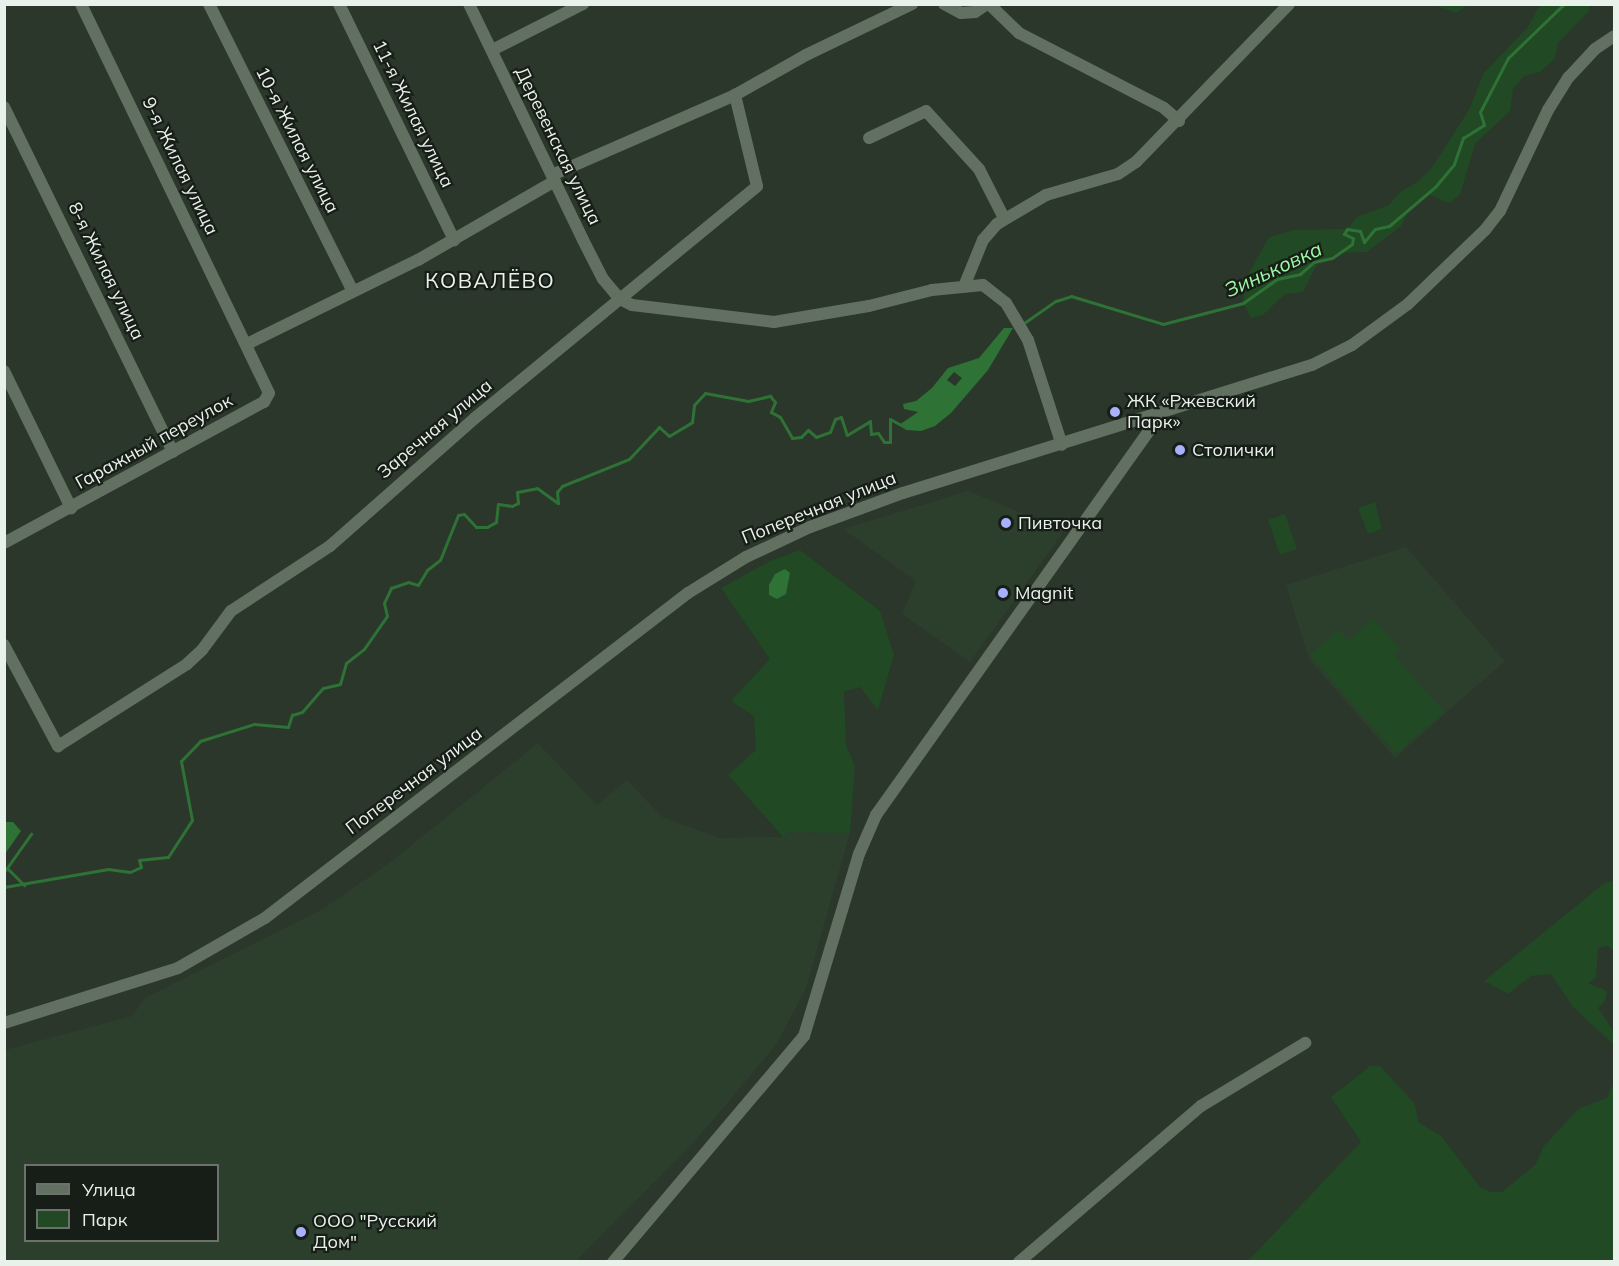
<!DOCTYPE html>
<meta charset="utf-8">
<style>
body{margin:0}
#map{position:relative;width:1619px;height:1266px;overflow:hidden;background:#2a372a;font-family:Mulish,sans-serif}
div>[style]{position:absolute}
.built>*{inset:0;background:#2c3f2d}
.green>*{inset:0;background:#204924;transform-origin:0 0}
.water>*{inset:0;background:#2e7236}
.stream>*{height:3px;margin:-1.5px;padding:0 1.5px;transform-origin:1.5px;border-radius:1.5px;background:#2e7236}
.minor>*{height:12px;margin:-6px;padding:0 6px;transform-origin:6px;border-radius:6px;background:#617061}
.dots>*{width:16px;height:16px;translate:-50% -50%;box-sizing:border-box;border:3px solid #171d17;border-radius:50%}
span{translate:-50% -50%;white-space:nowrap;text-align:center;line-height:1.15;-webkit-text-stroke:4.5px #171d17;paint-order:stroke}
.street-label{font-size:18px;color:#e9f2ea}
.poi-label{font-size:18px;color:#e9f2ea}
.left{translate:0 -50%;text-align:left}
.water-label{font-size:20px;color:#9df9a4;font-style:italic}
.quarter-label{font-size:21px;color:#e9f2ea;letter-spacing:1.5px}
.frame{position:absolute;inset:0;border:6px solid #e9f2ea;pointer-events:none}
.legend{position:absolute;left:24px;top:1164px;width:195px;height:78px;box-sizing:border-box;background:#171d17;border:2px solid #6b726b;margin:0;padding:8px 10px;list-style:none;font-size:18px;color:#e9f2ea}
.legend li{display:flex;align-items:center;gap:12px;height:30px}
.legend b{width:30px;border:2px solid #6b726b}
</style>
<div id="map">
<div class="built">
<i style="clip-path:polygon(968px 491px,1061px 529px,1062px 534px,970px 662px,902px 614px,916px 581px,843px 529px)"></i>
<i style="clip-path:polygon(1406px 547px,1505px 661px,1395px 758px,1309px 659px,1286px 585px)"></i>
<i style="clip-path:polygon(evenodd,538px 743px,597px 805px,627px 780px,662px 817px,719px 838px,783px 837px,789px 832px,850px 833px,806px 988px,776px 1045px,695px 1141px,578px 1259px,580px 1261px,5px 1262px,5px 1050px,132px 1016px,145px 998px,323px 909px,392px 861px,538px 743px,26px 1166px,218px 1166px,218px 1240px,26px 1240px,26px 1166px)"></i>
</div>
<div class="green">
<i style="clip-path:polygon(1434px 5px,1468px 5px,1456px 13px)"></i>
<i style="clip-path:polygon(1540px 5px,1589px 5px,1589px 11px,1558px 43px,1555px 59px,1540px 72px,1524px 76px,1513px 89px,1510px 111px,1475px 144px,1460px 195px,1449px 203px,1427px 194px,1410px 209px,1401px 226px,1367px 252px,1340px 253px,1319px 261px,1303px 292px,1285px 294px,1263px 315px,1251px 318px,1243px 303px,1245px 280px,1269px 237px,1294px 230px,1347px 229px,1357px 217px,1389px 205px,1400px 192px,1416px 183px,1431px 169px,1470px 108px,1483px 74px,1527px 28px)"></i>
<i style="clip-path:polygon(1375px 502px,1382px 529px,1368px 534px,1358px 508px)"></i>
<i style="left:1285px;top:514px;width:37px;height:18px;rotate:71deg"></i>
<i style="clip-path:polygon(800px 550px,880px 611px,894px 655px,878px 710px,860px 687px,844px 692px,846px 745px,855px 766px,850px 833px,789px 832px,783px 837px,728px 775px,756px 750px,754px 716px,731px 701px,770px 659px,721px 588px,770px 561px)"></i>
<i style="clip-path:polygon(1374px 619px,1400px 649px,1394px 655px,1444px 712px,1396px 754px,1310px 655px,1339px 630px,1349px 640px)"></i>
<i style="clip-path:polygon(1614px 880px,1614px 950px,1607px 946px,1598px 948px,1596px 978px,1588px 983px,1607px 991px,1605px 1001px,1598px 1008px,1614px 1032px,1614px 1045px,1573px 1007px,1551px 974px,1531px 976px,1508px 994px,1484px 981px,1603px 884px)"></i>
<i style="clip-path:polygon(1370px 1066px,1380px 1066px,1415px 1104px,1418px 1122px,1441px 1136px,1481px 1188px,1491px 1192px,1502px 1192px,1535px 1165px,1544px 1146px,1578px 1109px,1607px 1098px,1614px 1082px,1614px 1261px,1248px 1261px,1361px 1142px,1331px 1097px)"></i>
</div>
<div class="water">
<i style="clip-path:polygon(evenodd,1004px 328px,1013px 328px,988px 370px,951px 413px,935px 426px,921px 431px,906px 430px,899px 425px,918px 412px,904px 409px,903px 404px,916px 401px,932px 388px,948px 368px,979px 358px,1004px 328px,954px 372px,962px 378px,955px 386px,947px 380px,954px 372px)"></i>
<i style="clip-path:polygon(785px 569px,790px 573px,786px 594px,777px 599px,769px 595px,769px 585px,775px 574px)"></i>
<i style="clip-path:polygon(5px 822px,13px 822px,21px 831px,5px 854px)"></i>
</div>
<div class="stream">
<i style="left:1024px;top:323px;width:39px;rotate:-35deg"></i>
<i style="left:1056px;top:301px;width:16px;rotate:-18deg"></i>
<i style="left:1071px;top:296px;width:96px;rotate:16.9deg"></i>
<i style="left:1163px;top:324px;width:83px;rotate:-14.7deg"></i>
<i style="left:1243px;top:303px;width:42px;rotate:-35.2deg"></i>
<i style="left:1277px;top:279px;width:24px;rotate:-12deg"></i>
<i style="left:1300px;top:274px;width:18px;rotate:-41deg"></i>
<i style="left:1314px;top:262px;width:18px;rotate:-13deg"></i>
<i style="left:1332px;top:258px;width:24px;rotate:-35deg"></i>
<i style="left:1352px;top:244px;width:6px;rotate:-81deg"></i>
<i style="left:1353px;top:238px;width:10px;rotate:-156deg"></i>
<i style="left:1344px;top:234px;width:6px;rotate:-59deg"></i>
<i style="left:1347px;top:229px;width:13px;rotate:9deg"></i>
<i style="left:1360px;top:231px;width:12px;rotate:70deg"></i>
<i style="left:1364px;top:242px;width:17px;rotate:-50deg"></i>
<i style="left:1375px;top:229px;width:14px;rotate:-12deg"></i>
<i style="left:1389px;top:226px;width:60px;rotate:-40.3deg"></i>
<i style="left:1435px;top:187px;width:30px;rotate:-50deg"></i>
<i style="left:1454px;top:164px;width:28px;rotate:-71deg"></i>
<i style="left:1463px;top:138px;width:25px;rotate:-32deg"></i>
<i style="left:1484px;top:125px;width:14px;rotate:-107deg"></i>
<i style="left:1480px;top:112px;width:61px;rotate:-62.6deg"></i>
<i style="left:1508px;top:58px;width:78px;rotate:-44deg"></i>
<i style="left:8px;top:869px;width:23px;rotate:45deg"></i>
<i style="left:4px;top:872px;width:47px;rotate:-54.6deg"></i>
<i style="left:4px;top:887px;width:106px;rotate:-9.8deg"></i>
<i style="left:108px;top:869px;width:22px;rotate:8deg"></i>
<i style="left:130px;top:872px;width:12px;rotate:-24deg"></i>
<i style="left:141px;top:867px;width:7px;rotate:-106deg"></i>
<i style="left:139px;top:860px;width:29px;rotate:-6deg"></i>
<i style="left:168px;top:857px;width:44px;rotate:-57deg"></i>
<i style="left:192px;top:820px;width:60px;rotate:-100.6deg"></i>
<i style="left:181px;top:761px;width:28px;rotate:-46deg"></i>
<i style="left:200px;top:741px;width:57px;rotate:-17.5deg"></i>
<i style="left:254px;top:724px;width:34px;rotate:5deg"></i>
<i style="left:288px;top:727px;width:13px;rotate:-72deg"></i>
<i style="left:292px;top:715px;width:10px;rotate:-17deg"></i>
<i style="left:302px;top:712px;width:32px;rotate:-49deg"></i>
<i style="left:323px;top:688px;width:17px;rotate:-13deg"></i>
<i style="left:340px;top:684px;width:22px;rotate:-74deg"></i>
<i style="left:346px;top:663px;width:23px;rotate:-38deg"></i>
<i style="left:364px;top:649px;width:40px;rotate:-55.1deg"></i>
<i style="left:387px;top:616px;width:13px;rotate:-103deg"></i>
<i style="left:384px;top:603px;width:17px;rotate:-65deg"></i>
<i style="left:391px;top:588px;width:18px;rotate:-19deg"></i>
<i style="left:408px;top:582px;width:10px;rotate:17deg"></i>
<i style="left:418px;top:585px;width:17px;rotate:-59deg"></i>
<i style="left:427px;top:570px;width:16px;rotate:-38deg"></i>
<i style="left:440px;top:560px;width:48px;rotate:-68.2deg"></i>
<i style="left:458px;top:515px;width:6px;rotate:-9deg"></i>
<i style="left:464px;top:514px;width:18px;rotate:47deg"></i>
<i style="left:476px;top:527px;width:11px"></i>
<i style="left:487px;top:527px;width:10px;rotate:-29deg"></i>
<i style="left:496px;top:522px;width:18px;rotate:-84deg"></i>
<i style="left:498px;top:504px;width:14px;rotate:8deg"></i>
<i style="left:512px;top:506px;width:7px;rotate:-27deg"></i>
<i style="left:518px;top:503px;width:11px;rotate:-95deg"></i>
<i style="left:517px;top:492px;width:20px;rotate:-11deg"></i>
<i style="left:537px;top:488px;width:26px;rotate:36deg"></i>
<i style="left:558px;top:503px;width:11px;rotate:-95deg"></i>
<i style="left:557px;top:492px;width:8px;rotate:-50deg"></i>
<i style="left:562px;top:486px;width:72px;rotate:-21.9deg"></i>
<i style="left:629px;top:459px;width:44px;rotate:-46.8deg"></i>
<i style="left:659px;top:427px;width:13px;rotate:42deg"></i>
<i style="left:669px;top:436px;width:27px;rotate:-31deg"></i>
<i style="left:692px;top:422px;width:17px;rotate:-83deg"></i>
<i style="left:694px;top:405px;width:16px;rotate:-47deg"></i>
<i style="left:705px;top:393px;width:44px;rotate:10.5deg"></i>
<i style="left:748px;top:401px;width:23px;rotate:-13deg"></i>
<i style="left:770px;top:396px;width:8px;rotate:50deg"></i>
<i style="left:775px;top:402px;width:11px;rotate:112deg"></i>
<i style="left:771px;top:412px;width:10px;rotate:29deg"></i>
<i style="left:780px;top:417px;width:24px;rotate:60deg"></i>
<i style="left:792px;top:438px;width:9px;rotate:-6deg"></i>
<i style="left:801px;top:437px;width:10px;rotate:-45deg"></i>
<i style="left:808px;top:430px;width:11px;rotate:41deg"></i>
<i style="left:816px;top:437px;width:15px;rotate:-20deg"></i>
<i style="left:830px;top:432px;width:14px;rotate:-69deg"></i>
<i style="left:835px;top:419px;width:6px;rotate:-18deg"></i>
<i style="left:841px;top:417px;width:19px;rotate:72deg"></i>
<i style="left:847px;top:435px;width:27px;rotate:-31deg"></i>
<i style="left:870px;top:421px;width:13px;rotate:86deg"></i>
<i style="left:871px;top:434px;width:7px;rotate:-8deg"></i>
<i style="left:878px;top:433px;width:11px;rotate:56deg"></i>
<i style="left:884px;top:442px;width:6px"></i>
<i style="left:890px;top:442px;width:23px;rotate:-90deg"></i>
<i style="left:890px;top:419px;width:13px;rotate:29deg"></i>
</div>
<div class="minor">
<i style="left:209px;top:4px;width:321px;rotate:63.4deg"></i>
<i style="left:339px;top:4px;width:263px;rotate:64deg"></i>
<i style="left:469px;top:4px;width:262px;rotate:64.2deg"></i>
<i style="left:583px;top:240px;width:44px;rotate:62.9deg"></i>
<i style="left:603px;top:279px;width:26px;rotate:50deg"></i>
<i style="left:620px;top:299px;width:13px;rotate:27deg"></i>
<i style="left:632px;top:305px;width:143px;rotate:6.8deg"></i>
<i style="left:774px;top:322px;width:96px;rotate:-9.6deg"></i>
<i style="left:869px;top:306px;width:65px;rotate:-14.3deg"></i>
<i style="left:932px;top:290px;width:51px;rotate:-5.6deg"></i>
<i style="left:983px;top:285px;width:29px;rotate:38deg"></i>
<i style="left:1006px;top:303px;width:43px;rotate:59.3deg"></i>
<i style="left:1028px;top:340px;width:110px;rotate:72.1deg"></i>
<i style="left:944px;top:4px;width:19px;rotate:28deg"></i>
<i style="left:961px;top:13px;width:14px;rotate:-4deg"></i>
<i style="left:975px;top:12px;width:14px;rotate:-34deg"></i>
<i style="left:989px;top:4px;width:42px;rotate:44deg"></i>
<i style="left:1019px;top:33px;width:163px;rotate:27.3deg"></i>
<i style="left:1164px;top:108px;width:20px;rotate:41deg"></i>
<i style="left:492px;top:50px;width:102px;rotate:-26.8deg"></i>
<i style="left:4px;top:107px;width:384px;rotate:63.9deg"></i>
<i style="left:869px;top:138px;width:63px;rotate:-25.3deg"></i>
<i style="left:926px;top:111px;width:79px;rotate:47.6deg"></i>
<i style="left:979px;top:169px;width:55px;rotate:63deg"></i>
<i style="left:552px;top:175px;width:200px;rotate:-23.6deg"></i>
<i style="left:735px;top:95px;width:81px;rotate:-29.4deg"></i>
<i style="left:806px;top:55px;width:118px;rotate:-25.7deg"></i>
<i style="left:965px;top:284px;width:48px;rotate:-67.8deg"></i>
<i style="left:983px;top:240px;width:21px;rotate:-49deg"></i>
<i style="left:997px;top:224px;width:57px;rotate:-30.6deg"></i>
<i style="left:1046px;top:195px;width:75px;rotate:-16.3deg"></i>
<i style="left:1118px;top:174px;width:22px;rotate:-34deg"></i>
<i style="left:1136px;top:162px;width:220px;rotate:-45.9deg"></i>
<i style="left:247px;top:344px;width:191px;rotate:-26.2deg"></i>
<i style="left:418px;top:260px;width:158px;rotate:-30deg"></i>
<i style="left:4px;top:371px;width:153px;rotate:63.9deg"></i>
<i style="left:4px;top:543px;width:296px;rotate:-28.5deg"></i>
<i style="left:264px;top:402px;width:10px;rotate:-61deg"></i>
<i style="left:269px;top:393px;width:432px;rotate:-115.8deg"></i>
<i style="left:4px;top:645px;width:115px;rotate:61.9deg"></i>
<i style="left:58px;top:746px;width:153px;rotate:-32.4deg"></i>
<i style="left:187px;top:664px;width:21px;rotate:-43deg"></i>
<i style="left:202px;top:650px;width:49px;rotate:-53.4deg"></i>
<i style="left:231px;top:611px;width:118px;rotate:-33.3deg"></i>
<i style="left:330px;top:546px;width:193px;rotate:-41.4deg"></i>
<i style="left:475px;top:418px;width:365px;rotate:-39.4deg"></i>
<i style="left:757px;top:186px;width:94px;rotate:-103.6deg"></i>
<i style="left:4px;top:1023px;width:182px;rotate:-17.5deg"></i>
<i style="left:178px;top:968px;width:100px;rotate:-29.9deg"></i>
<i style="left:265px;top:918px;width:533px;rotate:-37.54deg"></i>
<i style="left:688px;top:593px;width:68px;rotate:-31.8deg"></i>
<i style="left:746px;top:557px;width:71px;rotate:-25.1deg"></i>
<i style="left:810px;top:527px;width:99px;rotate:-20.1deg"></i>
<i style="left:903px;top:493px;width:429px;rotate:-17.4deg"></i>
<i style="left:1312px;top:365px;width:45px;rotate:-26.6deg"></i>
<i style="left:1352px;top:345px;width:69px;rotate:-36.2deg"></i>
<i style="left:1408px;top:304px;width:107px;rotate:-43.9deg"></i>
<i style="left:1485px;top:230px;width:24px;rotate:-52deg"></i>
<i style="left:1500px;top:211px;width:112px;rotate:-64.6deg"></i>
<i style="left:1548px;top:110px;width:39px;rotate:-58deg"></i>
<i style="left:1569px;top:77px;width:38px;rotate:-47deg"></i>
<i style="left:1595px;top:49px;width:23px;rotate:-34deg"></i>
<i style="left:613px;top:1262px;width:296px;rotate:-49.8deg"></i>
<i style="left:804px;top:1036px;width:190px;rotate:-73.2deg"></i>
<i style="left:859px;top:854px;width:43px;rotate:-66.4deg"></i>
<i style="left:876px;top:815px;width:494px;rotate:-54.6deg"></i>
<i style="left:1019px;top:1262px;width:240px;rotate:-40.6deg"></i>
<i style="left:1201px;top:1106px;width:122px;rotate:-31.2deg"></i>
</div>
<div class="dots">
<i style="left:1115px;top:412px;background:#a7b1fc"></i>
<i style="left:1180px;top:450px;background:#a7b1fc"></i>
<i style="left:1006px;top:523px;background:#a7b1fc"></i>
<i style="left:1003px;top:593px;background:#a7b1fc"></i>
<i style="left:301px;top:1232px;background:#a7b1fc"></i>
</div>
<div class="street-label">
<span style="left:413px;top:114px;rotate:64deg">11-я Жилая улица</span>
<span style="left:297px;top:140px;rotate:63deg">10-я Жилая улица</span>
<span style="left:558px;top:146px;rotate:64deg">Деревенская улица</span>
<span style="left:180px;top:166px;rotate:64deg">9-я Жилая улица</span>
<span style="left:106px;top:271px;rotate:64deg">8-я Жилая улица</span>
<span style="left:435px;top:429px;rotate:-40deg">Заречная улица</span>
<span style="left:154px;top:442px;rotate:-29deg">Гаражный переулок</span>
<span style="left:819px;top:508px;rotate:-22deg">Поперечная улица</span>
<span style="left:414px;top:781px;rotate:-37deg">Поперечная улица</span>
</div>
<div class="poi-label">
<span class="left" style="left:1127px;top:412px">ЖК «Ржевский<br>Парк»</span>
<span class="left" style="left:1192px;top:450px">Столички</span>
<span class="left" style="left:1018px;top:523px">Пивточка</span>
<span class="left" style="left:1015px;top:593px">Magnit</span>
<span class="left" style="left:313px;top:1232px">ООО "Русский<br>Дом"</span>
</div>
<div class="water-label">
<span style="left:1273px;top:269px;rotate:-25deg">Зиньковка</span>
</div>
<div class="quarter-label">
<span style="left:490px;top:280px">КОВАЛЁВО</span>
</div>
<div class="frame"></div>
<ul class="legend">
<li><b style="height:8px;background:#617061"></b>Улица</li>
<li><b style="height:16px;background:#204924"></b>Парк</li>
</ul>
</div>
